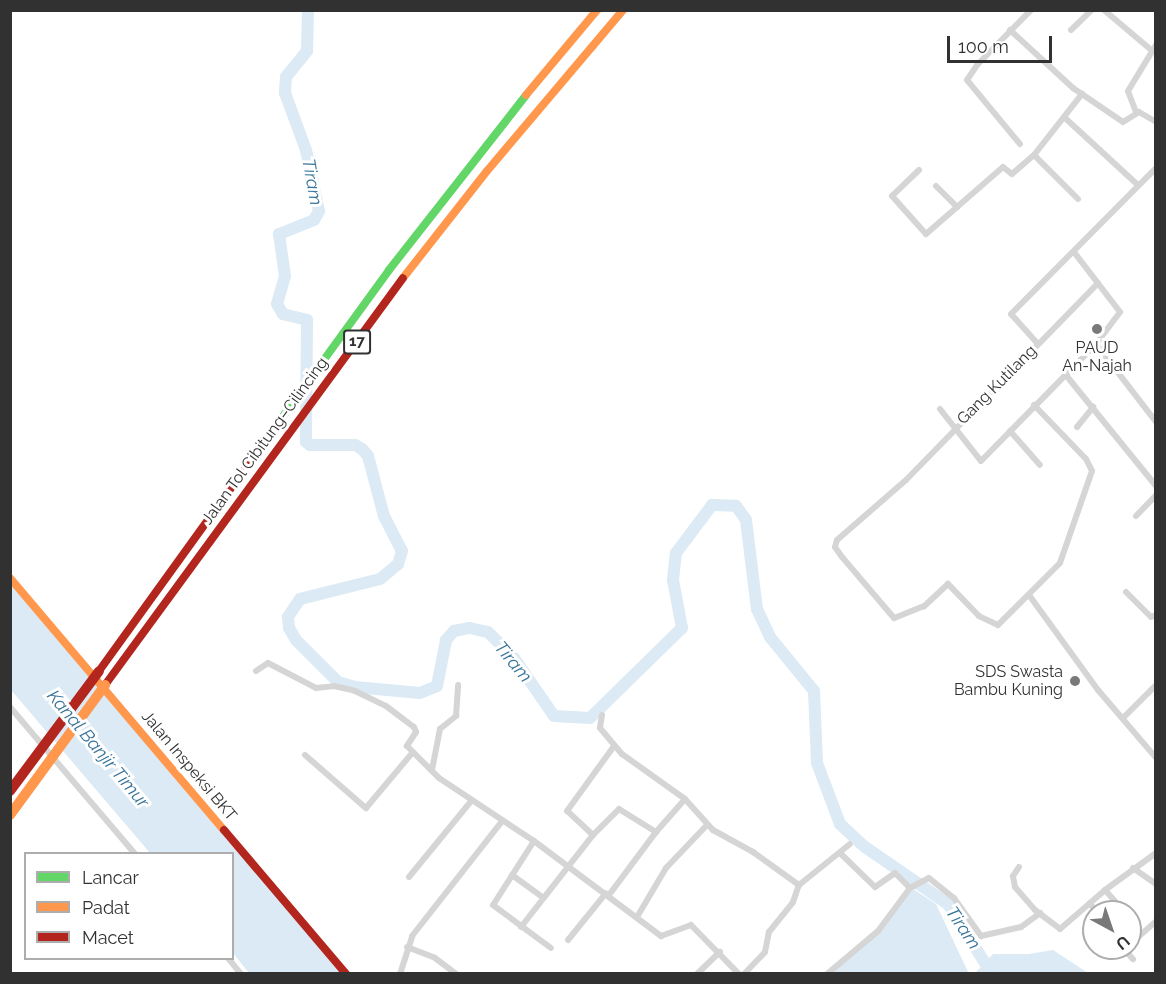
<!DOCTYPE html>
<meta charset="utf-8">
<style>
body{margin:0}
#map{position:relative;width:1166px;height:984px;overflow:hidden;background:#fff;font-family:Raleway,sans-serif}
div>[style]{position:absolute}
.water>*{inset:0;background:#dbeaf4}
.river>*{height:12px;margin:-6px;padding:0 6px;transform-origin:6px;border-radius:6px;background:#dbeaf4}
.street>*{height:6px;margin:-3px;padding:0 3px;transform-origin:3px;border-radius:3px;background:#d5d5d5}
.fast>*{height:8px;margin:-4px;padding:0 4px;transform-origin:4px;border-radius:4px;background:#63d668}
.slow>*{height:8px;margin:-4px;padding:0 4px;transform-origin:4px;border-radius:4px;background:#ff974d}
.jam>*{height:8px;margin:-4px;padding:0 4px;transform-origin:4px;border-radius:4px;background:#b3261e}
.slow-bridge>*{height:10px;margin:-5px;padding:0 5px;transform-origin:5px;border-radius:5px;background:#ff974d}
.jam-bridge>*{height:10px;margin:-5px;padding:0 5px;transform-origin:5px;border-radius:5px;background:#b3261e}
.dots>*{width:16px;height:16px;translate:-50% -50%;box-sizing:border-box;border:3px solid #fff;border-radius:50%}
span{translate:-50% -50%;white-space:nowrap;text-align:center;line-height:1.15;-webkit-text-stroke:6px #fff;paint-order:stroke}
.shield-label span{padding:2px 4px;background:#fff;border:2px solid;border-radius:4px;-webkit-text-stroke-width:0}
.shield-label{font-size:15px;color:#313131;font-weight:700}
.poi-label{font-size:16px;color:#313131}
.right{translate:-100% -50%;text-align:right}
.street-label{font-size:16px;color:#313131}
.water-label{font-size:18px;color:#39759a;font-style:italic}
.frame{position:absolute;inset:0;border:12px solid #313131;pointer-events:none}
.legend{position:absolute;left:24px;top:852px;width:210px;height:108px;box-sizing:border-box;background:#fff;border:2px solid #adadad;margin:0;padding:8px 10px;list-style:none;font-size:18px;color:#313131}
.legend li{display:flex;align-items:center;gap:12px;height:30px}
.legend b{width:30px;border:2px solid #adadad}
.north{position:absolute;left:1082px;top:900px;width:60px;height:60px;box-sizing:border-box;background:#fff;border:2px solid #adadad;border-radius:50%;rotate:140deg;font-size:16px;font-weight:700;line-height:24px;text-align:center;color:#313131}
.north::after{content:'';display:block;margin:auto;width:21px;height:27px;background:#797979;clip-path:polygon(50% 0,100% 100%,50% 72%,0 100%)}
.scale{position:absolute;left:947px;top:36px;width:105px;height:27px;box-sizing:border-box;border:3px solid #313131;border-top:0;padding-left:8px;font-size:18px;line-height:21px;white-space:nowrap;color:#313131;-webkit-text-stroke:4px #fff;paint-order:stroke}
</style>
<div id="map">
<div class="water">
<i style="clip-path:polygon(10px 584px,259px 876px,340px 973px,249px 973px,233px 953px,232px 854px,150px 853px,11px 690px)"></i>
<i style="clip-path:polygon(913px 889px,936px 904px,969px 974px,831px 974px,863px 946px)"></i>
<i style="clip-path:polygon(1053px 950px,1088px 973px,975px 973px,993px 954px,1029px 954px)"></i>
</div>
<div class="river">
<i style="left:308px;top:10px;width:41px;rotate:91.4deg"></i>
<i style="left:307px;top:51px;width:33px;rotate:129deg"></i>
<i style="left:286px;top:77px;width:16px;rotate:94deg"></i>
<i style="left:285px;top:93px;width:61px;rotate:69.8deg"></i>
<i style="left:306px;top:150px;width:62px;rotate:78deg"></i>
<i style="left:319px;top:211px;width:10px;rotate:119deg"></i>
<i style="left:314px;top:220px;width:38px;rotate:158deg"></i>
<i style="left:279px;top:234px;width:42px;rotate:81.9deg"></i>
<i style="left:285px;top:276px;width:29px;rotate:106deg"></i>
<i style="left:277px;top:304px;width:12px;rotate:59deg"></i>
<i style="left:283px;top:314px;width:25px;rotate:14deg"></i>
<i style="left:307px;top:320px;width:122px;rotate:90.5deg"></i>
<i style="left:306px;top:442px;width:5px;rotate:37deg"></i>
<i style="left:310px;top:445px;width:45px"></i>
<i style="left:355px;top:445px;width:8px;rotate:30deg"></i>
<i style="left:362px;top:449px;width:9px;rotate:49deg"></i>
<i style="left:368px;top:456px;width:62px;rotate:75.1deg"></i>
<i style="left:384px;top:516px;width:39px;rotate:63deg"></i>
<i style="left:402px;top:551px;width:14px;rotate:107deg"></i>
<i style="left:398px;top:564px;width:23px;rotate:140deg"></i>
<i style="left:380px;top:579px;width:82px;rotate:166deg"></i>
<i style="left:300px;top:599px;width:22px;rotate:124deg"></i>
<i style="left:288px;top:617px;width:11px;rotate:85deg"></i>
<i style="left:289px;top:628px;width:14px;rotate:60deg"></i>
<i style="left:296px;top:640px;width:59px;rotate:45deg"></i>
<i style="left:338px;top:682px;width:18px;rotate:16deg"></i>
<i style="left:355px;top:687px;width:65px;rotate:5.3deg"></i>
<i style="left:420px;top:693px;width:18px;rotate:-22deg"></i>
<i style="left:437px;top:686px;width:47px;rotate:-78.9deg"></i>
<i style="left:446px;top:640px;width:12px;rotate:-48deg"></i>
<i style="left:454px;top:631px;width:16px;rotate:-11deg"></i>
<i style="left:470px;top:628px;width:18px;rotate:13deg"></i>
<i style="left:488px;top:632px;width:37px;rotate:45deg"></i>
<i style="left:514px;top:658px;width:70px;rotate:55.4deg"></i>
<i style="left:554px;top:716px;width:36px;rotate:3deg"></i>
<i style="left:590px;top:718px;width:129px;rotate:-44.4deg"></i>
<i style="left:682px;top:628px;width:49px;rotate:-100.6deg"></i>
<i style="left:673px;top:580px;width:27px;rotate:-84deg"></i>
<i style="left:676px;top:553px;width:60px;rotate:-53.1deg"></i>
<i style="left:712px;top:505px;width:24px;rotate:2deg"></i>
<i style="left:736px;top:506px;width:17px;rotate:54deg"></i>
<i style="left:746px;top:520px;width:90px;rotate:83deg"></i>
<i style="left:757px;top:609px;width:31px;rotate:65deg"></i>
<i style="left:770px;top:637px;width:70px;rotate:50.8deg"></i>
<i style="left:814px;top:691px;width:72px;rotate:87.6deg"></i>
<i style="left:817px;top:763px;width:65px;rotate:69.3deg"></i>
<i style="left:840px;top:824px;width:34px;rotate:43deg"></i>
<i style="left:865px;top:847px;width:101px;rotate:34.5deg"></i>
<i style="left:948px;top:904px;width:79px;rotate:57.9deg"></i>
</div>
<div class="street">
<i style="left:1104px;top:10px;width:60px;rotate:40.3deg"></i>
<i style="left:1010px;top:30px;width:86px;rotate:42.6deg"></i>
<i style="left:1073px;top:88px;width:60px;rotate:34.2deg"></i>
<i style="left:1123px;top:122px;width:19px;rotate:-32deg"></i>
<i style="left:1139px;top:112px;width:20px;rotate:30deg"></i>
<i style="left:1071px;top:30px;width:29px;rotate:-44deg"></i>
<i style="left:1136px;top:112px;width:22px;rotate:-111deg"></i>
<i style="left:1128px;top:91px;width:54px;rotate:-58.7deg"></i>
<i style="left:1064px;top:117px;width:100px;rotate:42.6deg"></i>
<i style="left:1020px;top:144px;width:83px;rotate:-129.6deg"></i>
<i style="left:967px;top:80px;width:18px;rotate:-56deg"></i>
<i style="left:977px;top:65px;width:77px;rotate:-45.5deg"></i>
<i style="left:919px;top:170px;width:37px;rotate:136deg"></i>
<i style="left:892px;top:196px;width:51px;rotate:48.2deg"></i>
<i style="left:926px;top:234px;width:102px;rotate:-41deg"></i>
<i style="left:1003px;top:167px;width:11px;rotate:38deg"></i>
<i style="left:1012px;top:174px;width:29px;rotate:-41deg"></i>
<i style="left:936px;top:186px;width:30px;rotate:45deg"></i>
<i style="left:1078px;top:199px;width:62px;rotate:-135deg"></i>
<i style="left:1034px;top:155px;width:78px;rotate:-51.8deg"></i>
<i style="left:1038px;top:344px;width:40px;rotate:-132deg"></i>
<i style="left:1011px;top:314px;width:206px;rotate:-45.2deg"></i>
<i style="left:1096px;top:344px;width:98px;rotate:52.4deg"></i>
<i style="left:1065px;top:374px;width:144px;rotate:50.9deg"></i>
<i style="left:1034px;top:405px;width:75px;rotate:46.1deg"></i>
<i style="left:1086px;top:459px;width:13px;rotate:63deg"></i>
<i style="left:1092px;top:471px;width:97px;rotate:109.2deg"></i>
<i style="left:1060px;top:563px;width:88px;rotate:135deg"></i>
<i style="left:998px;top:625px;width:21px;rotate:-155deg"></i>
<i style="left:979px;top:616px;width:45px;rotate:-134.1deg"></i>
<i style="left:948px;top:584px;width:33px;rotate:137deg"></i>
<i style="left:924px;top:606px;width:32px;rotate:158deg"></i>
<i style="left:894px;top:618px;width:80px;rotate:-130.4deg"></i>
<i style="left:842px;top:557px;width:12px;rotate:-125deg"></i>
<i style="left:835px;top:547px;width:7px;rotate:-74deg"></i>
<i style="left:837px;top:540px;width:91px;rotate:-41deg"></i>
<i style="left:906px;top:480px;width:275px;rotate:-45.7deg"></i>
<i style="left:940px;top:409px;width:66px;rotate:51.7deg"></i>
<i style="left:981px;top:461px;width:164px;rotate:-45.5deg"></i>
<i style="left:1096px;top:344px;width:40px;rotate:-53deg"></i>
<i style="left:1120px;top:312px;width:76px;rotate:-127.5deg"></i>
<i style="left:1077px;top:427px;width:26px;rotate:-51deg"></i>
<i style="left:1010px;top:431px;width:45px;rotate:48.6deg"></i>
<i style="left:1136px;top:516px;width:29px;rotate:-46deg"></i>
<i style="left:1126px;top:592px;width:35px;rotate:45deg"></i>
<i style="left:1151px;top:617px;width:5px;rotate:-22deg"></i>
<i style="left:1029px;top:595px;width:117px;rotate:54deg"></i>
<i style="left:1098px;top:690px;width:89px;rotate:49.5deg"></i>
<i style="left:256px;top:671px;width:14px;rotate:-34deg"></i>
<i style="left:268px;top:663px;width:54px;rotate:27.5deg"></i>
<i style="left:316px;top:688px;width:18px;rotate:-6deg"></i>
<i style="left:334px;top:686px;width:22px;rotate:13deg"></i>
<i style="left:355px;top:691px;width:34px;rotate:26deg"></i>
<i style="left:386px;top:706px;width:35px;rotate:37deg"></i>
<i style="left:414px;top:727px;width:5px;rotate:68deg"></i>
<i style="left:416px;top:732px;width:17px;rotate:123deg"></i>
<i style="left:407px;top:746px;width:45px;rotate:45deg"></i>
<i style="left:439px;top:778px;width:114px;rotate:33.6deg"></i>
<i style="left:534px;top:841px;width:159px;rotate:36.8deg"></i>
<i style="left:661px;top:936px;width:32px;rotate:-20deg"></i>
<i style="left:691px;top:925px;width:69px;rotate:45.6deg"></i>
<i style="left:10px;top:707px;width:193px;rotate:49.6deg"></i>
<i style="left:602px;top:715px;width:13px;rotate:99deg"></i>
<i style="left:600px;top:728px;width:34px;rotate:50deg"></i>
<i style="left:622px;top:754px;width:77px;rotate:35.5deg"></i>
<i style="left:685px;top:799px;width:42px;rotate:47.9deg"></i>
<i style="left:713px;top:830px;width:46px;rotate:28.8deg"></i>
<i style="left:753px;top:852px;width:57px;rotate:35.7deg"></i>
<i style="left:1123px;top:718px;width:47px;rotate:-45deg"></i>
<i style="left:305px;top:755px;width:81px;rotate:41deg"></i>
<i style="left:366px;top:808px;width:73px;rotate:-50deg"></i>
<i style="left:432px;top:770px;width:42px;rotate:-79deg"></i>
<i style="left:440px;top:729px;width:21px;rotate:-39deg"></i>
<i style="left:456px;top:716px;width:31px;rotate:-86deg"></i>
<i style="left:593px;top:835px;width:37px;rotate:-45deg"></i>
<i style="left:619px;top:809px;width:44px;rotate:31.9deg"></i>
<i style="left:656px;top:832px;width:44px;rotate:-48.7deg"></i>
<i style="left:534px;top:841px;width:76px;rotate:122.6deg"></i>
<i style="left:493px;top:905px;width:72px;rotate:36.6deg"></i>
<i style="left:840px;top:853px;width:49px;rotate:44.2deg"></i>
<i style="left:875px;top:887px;width:24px;rotate:-35deg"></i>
<i style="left:895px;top:873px;width:21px;rotate:45deg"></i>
<i style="left:1019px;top:867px;width:11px;rotate:124deg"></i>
<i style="left:1013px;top:876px;width:11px;rotate:80deg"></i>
<i style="left:1015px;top:887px;width:30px;rotate:49deg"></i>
<i style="left:1035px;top:910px;width:31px;rotate:37deg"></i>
<i style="left:1060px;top:929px;width:60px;rotate:-40.9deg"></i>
<i style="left:1105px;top:890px;width:63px;rotate:-36deg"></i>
<i style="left:1133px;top:868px;width:28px;rotate:35deg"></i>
<i style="left:512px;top:875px;width:39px;rotate:36deg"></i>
<i style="left:409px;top:877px;width:99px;rotate:-50.7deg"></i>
<i style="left:1105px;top:890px;width:15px;rotate:48deg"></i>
<i style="left:609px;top:895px;width:79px;rotate:-53.3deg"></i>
<i style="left:1090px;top:903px;width:11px;rotate:56deg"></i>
<i style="left:637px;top:917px;width:57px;rotate:-59.4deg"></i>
<i style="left:666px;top:868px;width:59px;rotate:-46.4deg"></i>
<i style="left:521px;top:927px;width:117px;rotate:-52deg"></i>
<i style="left:593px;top:835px;width:35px;rotate:-137deg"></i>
<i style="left:567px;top:811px;width:80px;rotate:-54.1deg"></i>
<i style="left:568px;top:940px;width:60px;rotate:-51deg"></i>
<i style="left:1130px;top:944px;width:35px;rotate:-41deg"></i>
<i style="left:407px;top:947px;width:30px;rotate:21deg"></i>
<i style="left:435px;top:958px;width:26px;rotate:37deg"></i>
<i style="left:1123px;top:948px;width:15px;rotate:48deg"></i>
<i style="left:228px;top:958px;width:21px;rotate:51deg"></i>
<i style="left:400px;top:974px;width:40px;rotate:-72deg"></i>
<i style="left:412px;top:936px;width:147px;rotate:-51.9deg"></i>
<i style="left:697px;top:974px;width:32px;rotate:-44deg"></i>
<i style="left:744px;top:974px;width:30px;rotate:-46deg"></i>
<i style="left:765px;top:952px;width:20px;rotate:-79deg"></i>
<i style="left:769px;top:932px;width:38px;rotate:-51deg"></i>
<i style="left:793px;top:902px;width:18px;rotate:-71deg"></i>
<i style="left:799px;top:885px;width:65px;rotate:-38.8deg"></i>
<i style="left:827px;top:974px;width:67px;rotate:-40.1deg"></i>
<i style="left:878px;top:931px;width:54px;rotate:-53.3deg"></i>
<i style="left:910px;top:888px;width:21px;rotate:-28deg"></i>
<i style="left:929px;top:878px;width:32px;rotate:39deg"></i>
<i style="left:954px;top:898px;width:47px;rotate:54.6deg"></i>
<i style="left:981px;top:936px;width:41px;rotate:-12.7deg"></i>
<i style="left:1021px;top:927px;width:24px;rotate:-36deg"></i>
</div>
<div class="fast">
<i style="left:270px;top:434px;width:203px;rotate:-54deg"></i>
<i style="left:389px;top:270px;width:222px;rotate:-51.9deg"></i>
</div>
<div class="slow">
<i style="left:526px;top:95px;width:111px;rotate:-50.1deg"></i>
<i style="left:403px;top:278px;width:136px;rotate:-51.9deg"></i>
<i style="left:487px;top:171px;width:211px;rotate:-49.8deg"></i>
<i style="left:10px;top:578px;width:331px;rotate:49.7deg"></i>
</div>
<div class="jam">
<i style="left:99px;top:671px;width:292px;rotate:-54.2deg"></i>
<i style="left:105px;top:685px;width:504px;rotate:-53.79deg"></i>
<i style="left:224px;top:830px;width:189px;rotate:49.7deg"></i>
</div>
<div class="slow-bridge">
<i style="left:10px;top:815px;width:161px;rotate:-53.8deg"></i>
</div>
<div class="jam-bridge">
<i style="left:10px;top:791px;width:149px;rotate:-53.4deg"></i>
</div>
<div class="dots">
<i style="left:1097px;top:329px;background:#797979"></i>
<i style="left:1075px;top:681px;background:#797979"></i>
</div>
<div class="shield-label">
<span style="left:357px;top:342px">17</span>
</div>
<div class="poi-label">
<span style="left:1097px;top:357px">PAUD<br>An-Najah</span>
<span class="right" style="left:1063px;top:681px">SDS Swasta<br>Bambu Kuning</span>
</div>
<div class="street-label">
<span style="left:997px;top:385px;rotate:-45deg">Gang Kutilang</span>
<span style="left:265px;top:441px;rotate:-54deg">Jalan Tol Cibitung–Cilincing</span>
<span style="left:189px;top:766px;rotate:50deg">Jalan Inspeksi BKT</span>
</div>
<div class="water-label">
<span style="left:312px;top:182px;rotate:80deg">Tiram</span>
<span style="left:513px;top:662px;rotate:50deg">Tiram</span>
<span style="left:98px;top:749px;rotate:50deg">Kanal Banjir Timur</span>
<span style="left:963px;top:928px;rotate:56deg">Tiram</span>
</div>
<div class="frame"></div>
<ul class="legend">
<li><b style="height:8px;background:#63d668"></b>Lancar</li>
<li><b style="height:8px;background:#ff974d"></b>Padat</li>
<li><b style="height:8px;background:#b3261e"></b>Macet</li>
</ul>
<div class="north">U</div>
<div class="scale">100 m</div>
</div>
